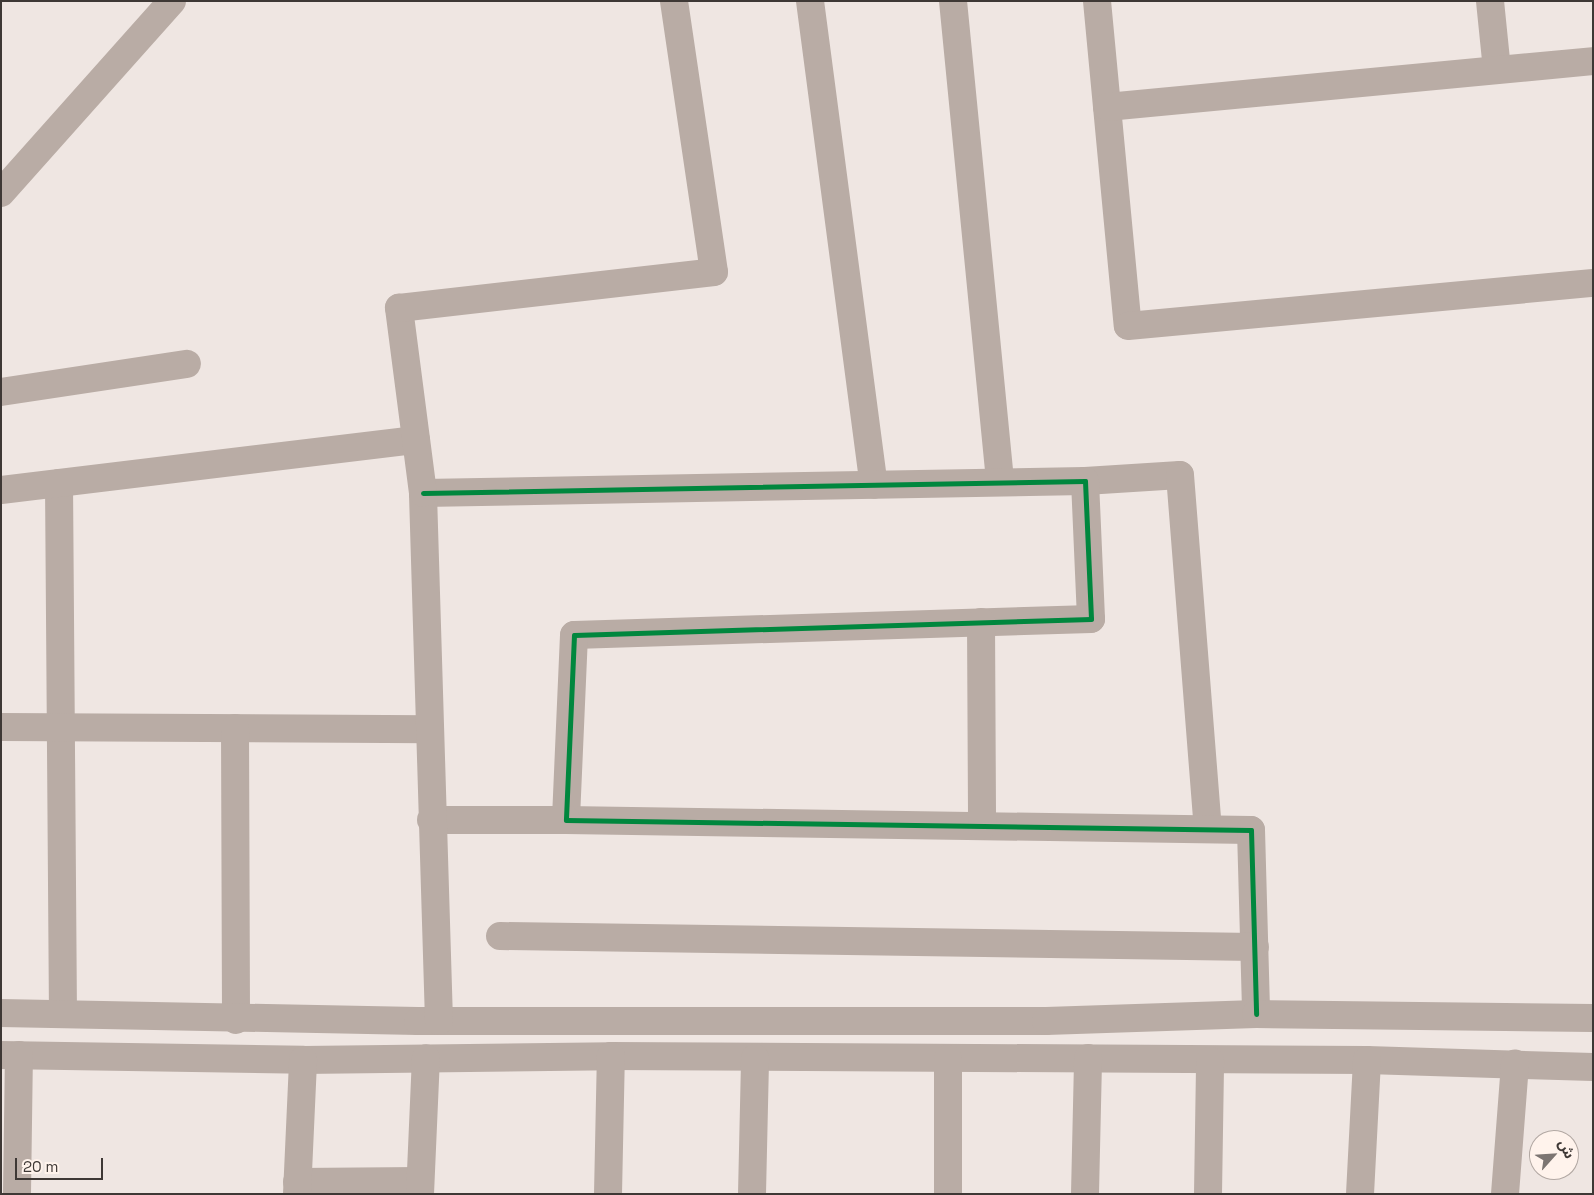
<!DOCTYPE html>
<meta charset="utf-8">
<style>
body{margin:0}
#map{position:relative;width:1594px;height:1195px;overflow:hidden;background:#efe6e2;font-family:"Space Grotesk","Noto Sans Arabic",sans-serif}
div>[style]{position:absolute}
.minor>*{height:28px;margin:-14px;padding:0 14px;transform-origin:14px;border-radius:14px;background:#b9aca5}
.cycleway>*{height:5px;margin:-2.5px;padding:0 2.5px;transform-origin:2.5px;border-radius:2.5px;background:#00873e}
span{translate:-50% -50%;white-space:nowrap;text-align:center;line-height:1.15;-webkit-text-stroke:4.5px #fff3ec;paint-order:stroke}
.frame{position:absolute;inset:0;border:2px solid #3e3835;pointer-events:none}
.north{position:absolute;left:1529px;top:1130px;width:50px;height:50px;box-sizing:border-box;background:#fff3ec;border:1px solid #b2a8a3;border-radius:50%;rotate:64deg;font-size:14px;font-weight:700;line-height:20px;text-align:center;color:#3e3835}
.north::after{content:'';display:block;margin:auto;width:18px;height:22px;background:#7c7572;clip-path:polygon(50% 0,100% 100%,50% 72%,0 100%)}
.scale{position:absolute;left:15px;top:1158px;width:88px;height:22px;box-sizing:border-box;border:2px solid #3e3835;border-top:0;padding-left:6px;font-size:15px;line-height:18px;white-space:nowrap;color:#3e3835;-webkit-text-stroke:4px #fff3ec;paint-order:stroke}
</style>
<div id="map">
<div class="minor">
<i style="left:810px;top:1px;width:488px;rotate:82.5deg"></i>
<i style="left:953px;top:1px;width:483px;rotate:84.4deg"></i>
<i style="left:1097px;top:1px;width:326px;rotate:84.6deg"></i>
<i style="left:1128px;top:326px;width:467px;rotate:-5.3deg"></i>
<i style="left:1490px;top:1px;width:69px;rotate:84.2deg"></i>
<i style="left:1107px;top:107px;width:488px;rotate:-5.4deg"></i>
<i style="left:1px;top:193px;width:257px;rotate:-48.3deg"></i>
<i style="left:1px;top:392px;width:188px;rotate:-8.6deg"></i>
<i style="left:1085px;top:481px;width:95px;rotate:-3.6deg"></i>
<i style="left:1180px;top:475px;width:355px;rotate:85.5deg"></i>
<i style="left:59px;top:483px;width:530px;rotate:89.57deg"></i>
<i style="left:1px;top:490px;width:418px;rotate:-6.9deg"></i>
<i style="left:423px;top:493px;width:662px;rotate:-1.04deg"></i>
<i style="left:1085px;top:481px;width:138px;rotate:87.5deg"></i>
<i style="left:1091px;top:619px;width:517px;rotate:178.23deg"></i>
<i style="left:574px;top:635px;width:185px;rotate:92.5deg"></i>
<i style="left:566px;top:820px;width:685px;rotate:0.84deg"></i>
<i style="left:1251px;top:830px;width:184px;rotate:88.4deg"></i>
<i style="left:981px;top:622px;width:204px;rotate:89.7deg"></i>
<i style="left:1px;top:727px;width:428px;rotate:0.3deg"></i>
<i style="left:235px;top:728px;width:292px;rotate:89.8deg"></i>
<i style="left:431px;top:820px;width:135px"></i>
<i style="left:500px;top:936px;width:755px;rotate:0.83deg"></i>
<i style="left:1px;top:1013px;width:417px;rotate:1.1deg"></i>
<i style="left:418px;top:1021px;width:628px"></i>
<i style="left:1046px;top:1021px;width:210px;rotate:-1.9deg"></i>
<i style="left:1256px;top:1014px;width:337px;rotate:0.7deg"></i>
<i style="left:439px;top:1021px;width:528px;rotate:-91.74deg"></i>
<i style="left:423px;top:493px;width:187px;rotate:-97.4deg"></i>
<i style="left:399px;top:308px;width:317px;rotate:-6.5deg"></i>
<i style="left:714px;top:272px;width:274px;rotate:-98.4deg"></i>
<i style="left:1px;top:1055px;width:302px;rotate:0.9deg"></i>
<i style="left:303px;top:1060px;width:308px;rotate:-0.7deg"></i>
<i style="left:611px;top:1056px;width:756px;rotate:0.3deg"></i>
<i style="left:1367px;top:1060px;width:226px;rotate:1.8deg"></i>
<i style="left:948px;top:1059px;width:135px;rotate:90deg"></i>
<i style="left:297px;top:1182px;width:123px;rotate:-0.5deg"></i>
<i style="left:17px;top:1194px;width:139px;rotate:-89.2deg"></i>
<i style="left:297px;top:1194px;width:134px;rotate:-87.4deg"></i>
<i style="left:420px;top:1194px;width:136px;rotate:-87.5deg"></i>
<i style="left:608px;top:1194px;width:138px;rotate:-88.8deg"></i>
<i style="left:752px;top:1194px;width:136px;rotate:-88.7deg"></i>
<i style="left:1085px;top:1194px;width:136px;rotate:-88.7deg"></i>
<i style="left:1208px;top:1194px;width:133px;rotate:-89.1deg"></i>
<i style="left:1360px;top:1194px;width:134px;rotate:-87deg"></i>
<i style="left:1505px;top:1194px;width:131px;rotate:-85.6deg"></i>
</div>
<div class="cycleway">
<i style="left:423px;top:493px;width:662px;rotate:-1.04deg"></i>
<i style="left:1085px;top:481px;width:138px;rotate:87.5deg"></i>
<i style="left:1091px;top:619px;width:517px;rotate:178.23deg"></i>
<i style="left:574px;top:635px;width:185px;rotate:92.5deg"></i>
<i style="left:566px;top:820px;width:685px;rotate:0.84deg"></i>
<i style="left:1251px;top:830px;width:184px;rotate:88.4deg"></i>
</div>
<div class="frame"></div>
<div class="north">ش</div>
<div class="scale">20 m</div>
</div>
